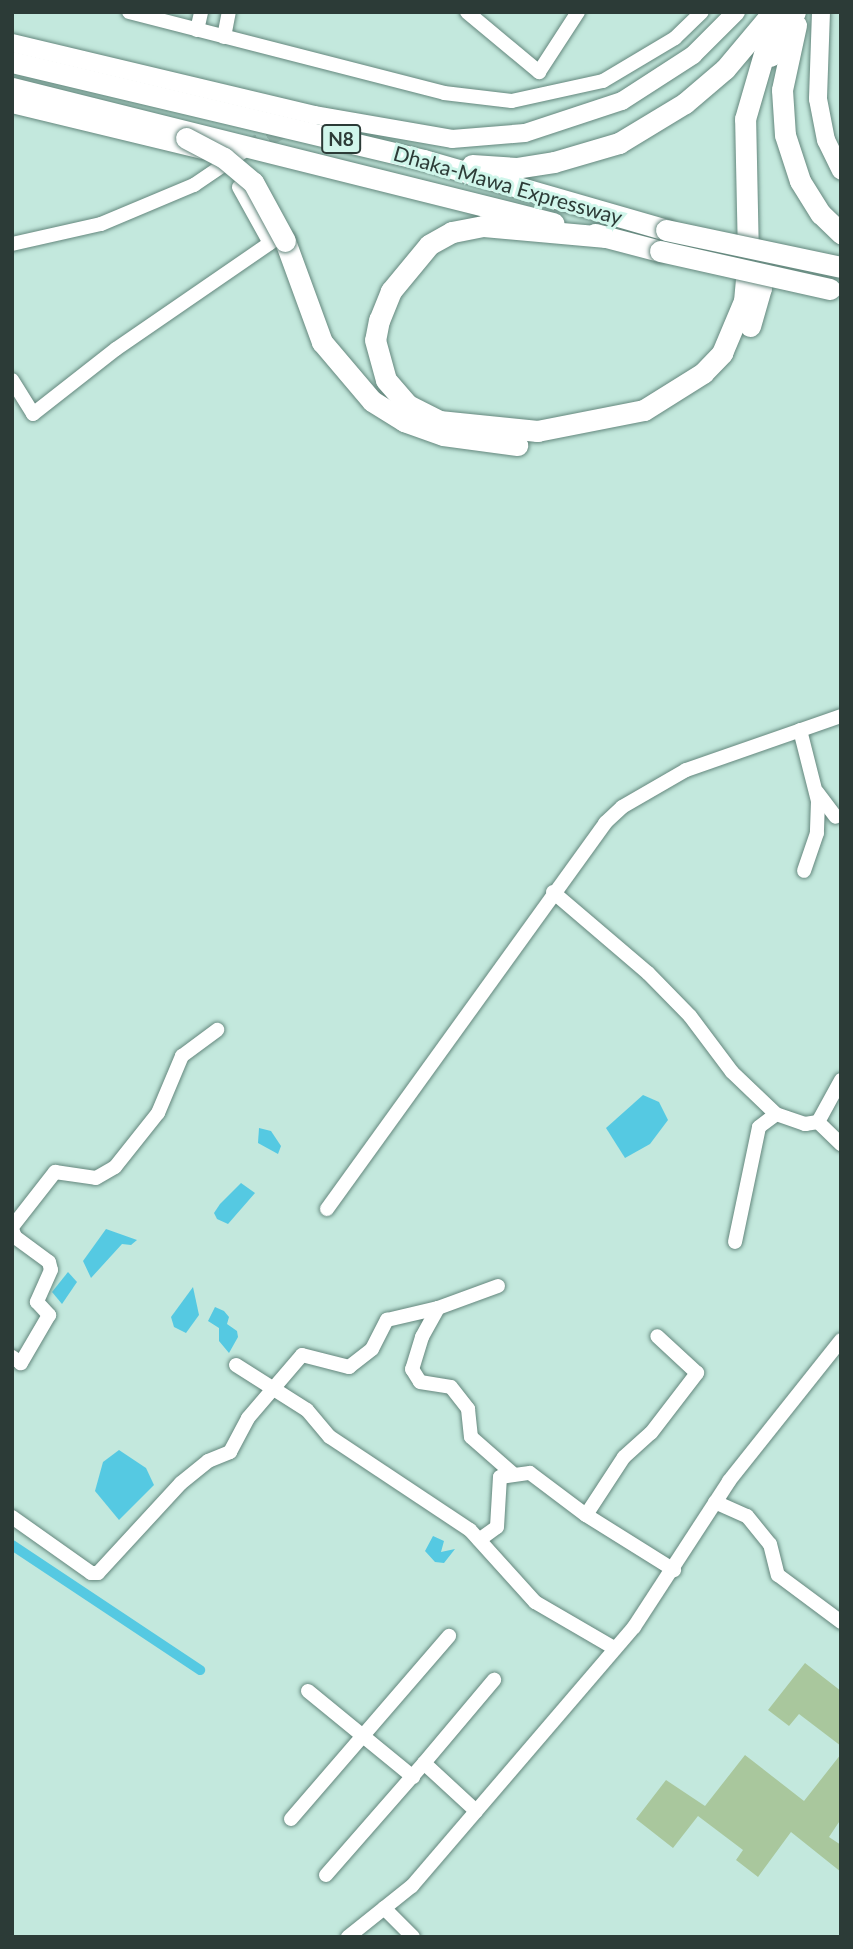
<!DOCTYPE html>
<style>
body{margin:0}
#map{position:relative;width:853px;height:1949px;overflow:hidden;background:#c3e8dd;font-family:Lato,sans-serif}
div>[style]{position:absolute}
.green>*{inset:0;background:#a9c79d}
.water>*{inset:0;background:#55c9e2}
.canal>*{height:10px;margin:-5px;padding:0 5px;transform-origin:5px;border-radius:5px;background:#55c9e2}
.major-tunnel>*{height:18px;margin-top:-9px;transform-origin:0;background:repeating-linear-gradient(90deg,#a5c5bc 0 18px,transparent 0 27px)}
.roads{filter:drop-shadow(0 0 2px #64877d) drop-shadow(0 0 2px #64877d)}
.minor>*{height:14px;margin:-7px;padding:0 7px;transform-origin:7px;border-radius:7px;background:#fff}
.major>*{height:18px;margin:-9px;padding:0 9px;transform-origin:9px;border-radius:9px;background:#fff}
.highway>*{height:21px;margin:-10.5px;padding:0 10.5px;transform-origin:10.5px;border-radius:10.5px;background:#fff}
.bridges{filter:drop-shadow(0 0 2px #64877d) drop-shadow(0 0 2px #64877d)}
.highway-bridge>*{height:21px;margin:-10.5px;padding:0 10.5px;transform-origin:10.5px;border-radius:10.5px;background:#fff}
span{translate:-50% -50%;white-space:nowrap;text-align:center;line-height:1.15;-webkit-text-stroke:6px #d0f6eb;paint-order:stroke}
.shield-label span{padding:2px 5px;background:#d0f6eb;border:2px solid;border-radius:5px;-webkit-text-stroke-width:0}
.shield-label{font-size:19px;color:#2c3b37;font-weight:700}
.street-label{font-size:21px;color:#2c3b37}
.frame{position:absolute;inset:0;border:14px solid #2c3b37;pointer-events:none}
</style>
<div id="map">
<div class="green">
<i style="clip-path:polygon(805px 1663px,841px 1691px,841px 1746px,799px 1714px,789px 1726px,768px 1710px)"></i>
<i style="clip-path:polygon(841px 1754px,841px 1819px,829px 1837px,841px 1845px,841px 1872px,791px 1832px,758px 1877px,736px 1860px,743px 1850px,698px 1816px,673px 1848px,636px 1819px,666px 1780px,705px 1806px,745px 1755px,804px 1801px)"></i>
</div>
<div class="water">
<i style="clip-path:polygon(643px 1095px,659px 1102px,668px 1120px,650px 1144px,625px 1158px,606px 1128px)"></i>
<i style="clip-path:polygon(259px 1128px,271px 1131px,281px 1146px,278px 1154px,258px 1143px)"></i>
<i style="clip-path:polygon(241px 1183px,255px 1193px,228px 1224px,217px 1219px,214px 1213px,220px 1204px)"></i>
<i style="clip-path:polygon(106px 1229px,137px 1240px,131px 1245px,122px 1244px,91px 1278px,83px 1261px)"></i>
<i style="clip-path:polygon(68px 1272px,77px 1282px,62px 1304px,52px 1292px)"></i>
<i style="clip-path:polygon(193px 1287px,199px 1315px,186px 1333px,174px 1327px,171px 1317px)"></i>
<i style="clip-path:polygon(215px 1307px,224px 1311px,229px 1317px,227px 1324px,237px 1331px,238px 1337px,229px 1353px,219px 1341px,219px 1328px,208px 1321px)"></i>
<i style="clip-path:polygon(119px 1450px,146px 1468px,154px 1485px,119px 1520px,95px 1491px,103px 1462px)"></i>
<i style="clip-path:polygon(433px 1536px,444px 1541px,441px 1552px,455px 1549px,444px 1563px,435px 1562px,425px 1551px)"></i>
</div>
<div class="canal">
<i style="left:12px;top:1545px;width:226px;rotate:33.6deg"></i>
</div>
<div class="major-tunnel">
<i style="left:244px;top:151px;width:55px;rotate:-29.4deg"></i>
</div>
<div class="roads">
<div class="minor">
<i style="left:129px;top:12px;width:325px;rotate:14.4deg"></i>
<i style="left:444px;top:93px;width:68px;rotate:6.7deg"></i>
<i style="left:512px;top:101px;width:93px;rotate:-12.4deg"></i>
<i style="left:603px;top:81px;width:84px;rotate:-30.8deg"></i>
<i style="left:675px;top:38px;width:37px;rotate:-44deg"></i>
<i style="left:467px;top:12px;width:94px;rotate:39.8deg"></i>
<i style="left:539px;top:72px;width:72px;rotate:-57deg"></i>
<i style="left:197px;top:30px;width:18px;rotate:-77deg"></i>
<i style="left:224px;top:37px;width:25px;rotate:-79deg"></i>
<i style="left:12px;top:244px;width:91px;rotate:-12.7deg"></i>
<i style="left:101px;top:224px;width:101px;rotate:-22.8deg"></i>
<i style="left:194px;top:185px;width:60px;rotate:-34.2deg"></i>
<i style="left:12px;top:380px;width:40px;rotate:58deg"></i>
<i style="left:33px;top:414px;width:105px;rotate:-38.1deg"></i>
<i style="left:116px;top:349px;width:187px;rotate:-34.5deg"></i>
<i style="left:270px;top:243px;width:64px;rotate:-119deg"></i>
<i style="left:800px;top:730px;width:73px;rotate:75.8deg"></i>
<i style="left:818px;top:801px;width:32px;rotate:92deg"></i>
<i style="left:817px;top:833px;width:40px;rotate:108.9deg"></i>
<i style="left:817px;top:792px;width:31px;rotate:53deg"></i>
<i style="left:553px;top:892px;width:125px;rotate:40.5deg"></i>
<i style="left:648px;top:973px;width:60px;rotate:45.7deg"></i>
<i style="left:690px;top:1016px;width:70px;rotate:53.1deg"></i>
<i style="left:732px;top:1072px;width:61px;rotate:43.7deg"></i>
<i style="left:841px;top:1080px;width:48px;rotate:118.7deg"></i>
<i style="left:818px;top:1122px;width:32px;rotate:44deg"></i>
<i style="left:327px;top:1209px;width:476px;rotate:-54.2deg"></i>
<i style="left:605px;top:823px;width:23px;rotate:-43deg"></i>
<i style="left:622px;top:807px;width:74px;rotate:-30deg"></i>
<i style="left:686px;top:770px;width:164px;rotate:-19.2deg"></i>
<i style="left:12px;top:1227px;width:70px;rotate:-52deg"></i>
<i style="left:55px;top:1172px;width:41px;rotate:8.3deg"></i>
<i style="left:96px;top:1178px;width:22px;rotate:-30deg"></i>
<i style="left:115px;top:1167px;width:69px;rotate:-51.5deg"></i>
<i style="left:158px;top:1113px;width:62px;rotate:-67.2deg"></i>
<i style="left:182px;top:1056px;width:44px;rotate:-36.6deg"></i>
<i style="left:12px;top:1229px;width:9px;rotate:69deg"></i>
<i style="left:15px;top:1237px;width:42px;rotate:36.3deg"></i>
<i style="left:49px;top:1262px;width:8px;rotate:76deg"></i>
<i style="left:51px;top:1270px;width:35px;rotate:114deg"></i>
<i style="left:37px;top:1302px;width:18px;rotate:47deg"></i>
<i style="left:49px;top:1315px;width:56px;rotate:120.3deg"></i>
<i style="left:21px;top:1363px;width:11px;rotate:-146deg"></i>
<i style="left:735px;top:1242px;width:117px;rotate:-78.2deg"></i>
<i style="left:759px;top:1127px;width:21px;rotate:-37deg"></i>
<i style="left:776px;top:1114px;width:31px;rotate:19deg"></i>
<i style="left:805px;top:1124px;width:13px;rotate:-9deg"></i>
<i style="left:498px;top:1286px;width:64px;rotate:159.9deg"></i>
<i style="left:438px;top:1308px;width:33px;rotate:119deg"></i>
<i style="left:422px;top:1337px;width:34px;rotate:107deg"></i>
<i style="left:412px;top:1369px;width:15px;rotate:58deg"></i>
<i style="left:420px;top:1382px;width:31px;rotate:9deg"></i>
<i style="left:451px;top:1387px;width:28px;rotate:52deg"></i>
<i style="left:468px;top:1409px;width:28px;rotate:84deg"></i>
<i style="left:471px;top:1437px;width:55px;rotate:41.3deg"></i>
<i style="left:236px;top:1365px;width:84px;rotate:32.4deg"></i>
<i style="left:307px;top:1410px;width:35px;rotate:50deg"></i>
<i style="left:330px;top:1437px;width:168px;rotate:33.6deg"></i>
<i style="left:470px;top:1530px;width:97px;rotate:47.9deg"></i>
<i style="left:535px;top:1602px;width:91px;rotate:30.2deg"></i>
<i style="left:715px;top:1502px;width:35px;rotate:24deg"></i>
<i style="left:747px;top:1516px;width:36px;rotate:51deg"></i>
<i style="left:770px;top:1544px;width:32px;rotate:76deg"></i>
<i style="left:778px;top:1575px;width:79px;rotate:36.7deg"></i>
<i style="left:586px;top:1515px;width:69px;rotate:-56.8deg"></i>
<i style="left:624px;top:1457px;width:36px;rotate:-42deg"></i>
<i style="left:651px;top:1433px;width:76px;rotate:-52.5deg"></i>
<i style="left:697px;top:1373px;width:54px;rotate:-137.2deg"></i>
<i style="left:12px;top:1517px;width:97px;rotate:35.3deg"></i>
<i style="left:91px;top:1573px;width:7px"></i>
<i style="left:98px;top:1573px;width:122px;rotate:-47.3deg"></i>
<i style="left:181px;top:1483px;width:35px;rotate:-39deg"></i>
<i style="left:208px;top:1461px;width:24px;rotate:-22deg"></i>
<i style="left:230px;top:1452px;width:38px;rotate:-62deg"></i>
<i style="left:248px;top:1418px;width:83px;rotate:-49.4deg"></i>
<i style="left:302px;top:1355px;width:49px;rotate:14.3deg"></i>
<i style="left:349px;top:1367px;width:29px;rotate:-38deg"></i>
<i style="left:372px;top:1349px;width:33px;rotate:-63deg"></i>
<i style="left:387px;top:1320px;width:52px;rotate:-13.2deg"></i>
<i style="left:479px;top:1540px;width:22px;rotate:-36deg"></i>
<i style="left:497px;top:1527px;width:50px;rotate:-86.6deg"></i>
<i style="left:500px;top:1477px;width:30px;rotate:-8deg"></i>
<i style="left:530px;top:1473px;width:70px;rotate:36.9deg"></i>
<i style="left:586px;top:1515px;width:104px;rotate:32deg"></i>
<i style="left:308px;top:1691px;width:136px;rotate:39.3deg"></i>
<i style="left:424px;top:1763px;width:109px;rotate:-49.9deg"></i>
<i style="left:291px;top:1819px;width:242px;rotate:-49.2deg"></i>
<i style="left:326px;top:1875px;width:149px;rotate:-48.8deg"></i>
<i style="left:424px;top:1763px;width:71px;rotate:42.7deg"></i>
<i style="left:384px;top:1908px;width:41px;rotate:45deg"></i>
<i style="left:348px;top:1937px;width:82px;rotate:-38.6deg"></i>
<i style="left:412px;top:1886px;width:341px;rotate:-49.4deg"></i>
<i style="left:634px;top:1627px;width:174px;rotate:-56.9deg"></i>
<i style="left:729px;top:1481px;width:180px;rotate:-51.5deg"></i>
</div>
<div class="major">
<i style="left:821px;top:12px;width:87px;rotate:92deg"></i>
<i style="left:818px;top:99px;width:42px;rotate:79deg"></i>
<i style="left:826px;top:140px;width:34px;rotate:64deg"></i>
<i style="left:12px;top:43px;width:311px;rotate:13.4deg"></i>
<i style="left:315px;top:115px;width:139px;rotate:9.9deg"></i>
<i style="left:452px;top:139px;width:73px;rotate:-4.7deg"></i>
<i style="left:525px;top:133px;width:102px;rotate:-18.3deg"></i>
<i style="left:622px;top:101px;width:85px;rotate:-32.9deg"></i>
<i style="left:693px;top:55px;width:61px;rotate:-45deg"></i>
<i style="left:12px;top:104px;width:195px;rotate:13.6deg"></i>
</div>
<div class="highway">
<i style="left:796px;top:25px;width:66px;rotate:102.2deg"></i>
<i style="left:782px;top:90px;width:45px;rotate:86.2deg"></i>
<i style="left:785px;top:135px;width:48px;rotate:71.9deg"></i>
<i style="left:800px;top:181px;width:39px;rotate:58deg"></i>
<i style="left:821px;top:214px;width:28px;rotate:44deg"></i>
<i style="left:770px;top:56px;width:51px;rotate:-60.4deg"></i>
<i style="left:12px;top:62px;width:423px;rotate:13.4deg"></i>
<i style="left:424px;top:160px;width:252px;rotate:16.1deg"></i>
<i style="left:12px;top:88px;width:558px;rotate:14.01deg"></i>
<i style="left:472px;top:165px;width:44px;rotate:3.9deg"></i>
<i style="left:516px;top:168px;width:38px;rotate:-9deg"></i>
<i style="left:554px;top:162px;width:68px;rotate:-16.3deg"></i>
<i style="left:619px;top:143px;width:77px;rotate:-31.2deg"></i>
<i style="left:685px;top:103px;width:52px;rotate:-40.4deg"></i>
<i style="left:725px;top:69px;width:65px;rotate:-50deg"></i>
<i style="left:595px;top:234px;width:67px;rotate:14.7deg"></i>
<i style="left:606px;top:237px;width:123px;rotate:-174.9deg"></i>
<i style="left:483px;top:226px;width:32px;rotate:169deg"></i>
<i style="left:452px;top:232px;width:26px;rotate:151deg"></i>
<i style="left:429px;top:245px;width:60px;rotate:129.6deg"></i>
<i style="left:391px;top:291px;width:31px;rotate:112deg"></i>
<i style="left:379px;top:320px;width:20px;rotate:101deg"></i>
<i style="left:375px;top:340px;width:41px;rotate:74.6deg"></i>
<i style="left:386px;top:380px;width:33px;rotate:49deg"></i>
<i style="left:408px;top:405px;width:35px;rotate:27deg"></i>
<i style="left:439px;top:421px;width:99px;rotate:5.8deg"></i>
<i style="left:537px;top:431px;width:109px;rotate:-11.1deg"></i>
<i style="left:644px;top:410px;width:70px;rotate:-32.1deg"></i>
<i style="left:703px;top:373px;width:28px;rotate:-46deg"></i>
<i style="left:722px;top:353px;width:56px;rotate:-67.1deg"></i>
<i style="left:744px;top:301px;width:44px;rotate:-84.8deg"></i>
<i style="left:748px;top:257px;width:138px;rotate:-91.2deg"></i>
<i style="left:745px;top:119px;width:111px;rotate:-73.8deg"></i>
<i style="left:285px;top:241px;width:108px;rotate:69.9deg"></i>
<i style="left:322px;top:342px;width:77px;rotate:49.7deg"></i>
<i style="left:372px;top:401px;width:38px;rotate:32deg"></i>
<i style="left:404px;top:421px;width:41px;rotate:19.7deg"></i>
<i style="left:443px;top:435px;width:75px;rotate:7.7deg"></i>
<i style="left:750px;top:326px;width:40px;rotate:-74deg"></i>
<i style="left:761px;top:288px;width:30px;rotate:-92deg"></i>
</div>
</div>
<div class="bridges">
<div class="highway-bridge">
<i style="left:186px;top:138px;width:43px;rotate:27.8deg"></i>
<i style="left:224px;top:158px;width:38px;rotate:40deg"></i>
<i style="left:253px;top:182px;width:67px;rotate:61.5deg"></i>
<i style="left:666px;top:230px;width:179px;rotate:11.9deg"></i>
<i style="left:660px;top:251px;width:174px;rotate:12.6deg"></i>
</div>
</div>
<div class="shield-label">
<span style="left:341px;top:139px">N8</span>
</div>
<div class="street-label">
<span style="left:508px;top:185px;rotate:16deg">Dhaka-Mawa Expressway</span>
</div>
<div class="frame"></div>
</div>
